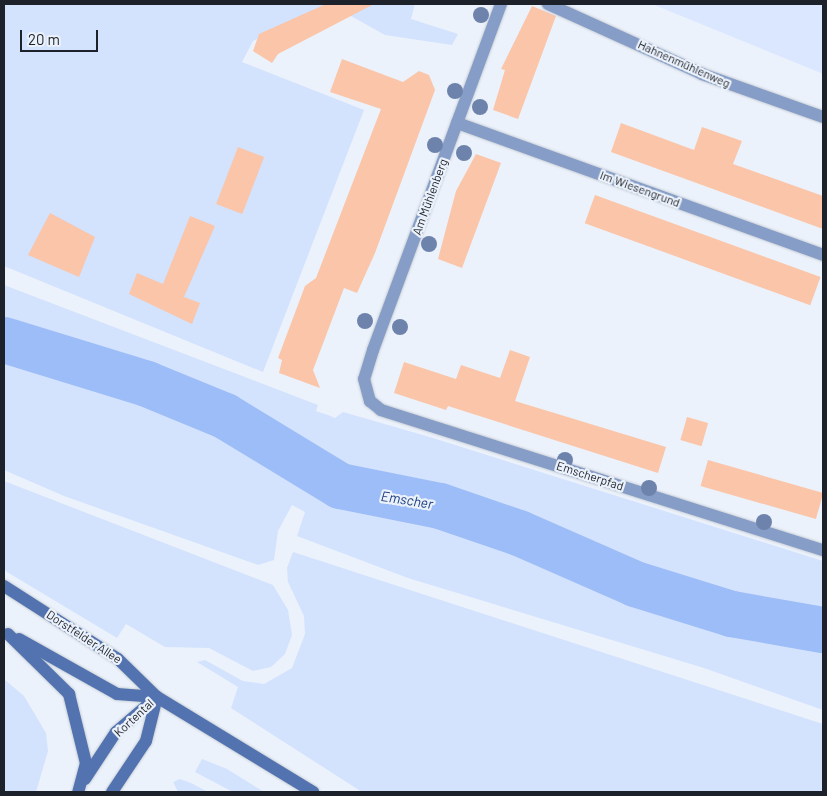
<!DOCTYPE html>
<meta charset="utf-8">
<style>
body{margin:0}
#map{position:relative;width:827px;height:796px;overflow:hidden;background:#ecf2fb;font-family:Barlow,sans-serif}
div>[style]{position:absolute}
.built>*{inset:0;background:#dae7fe}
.green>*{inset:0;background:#d3e2fd}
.river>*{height:46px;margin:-23px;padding:0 23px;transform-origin:23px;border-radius:23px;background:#9cbdf7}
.building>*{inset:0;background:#fac5a8;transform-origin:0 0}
.roads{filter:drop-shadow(0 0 1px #c7cdd5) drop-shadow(0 0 1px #c7cdd5)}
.minor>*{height:12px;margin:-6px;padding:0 6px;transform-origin:6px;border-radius:6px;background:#859dc7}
.secondary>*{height:12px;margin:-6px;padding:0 6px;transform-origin:6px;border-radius:6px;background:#5273b0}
.trees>*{width:16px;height:16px;margin:-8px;border-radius:50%;background:#6e83ab}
span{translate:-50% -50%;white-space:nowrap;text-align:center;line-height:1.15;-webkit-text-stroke:4.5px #ecf2fb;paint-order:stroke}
.street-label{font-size:12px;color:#1d222a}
.water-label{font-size:14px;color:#1a3d80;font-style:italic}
.frame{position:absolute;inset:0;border:5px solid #1d222a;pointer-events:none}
.scale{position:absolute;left:20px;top:30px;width:78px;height:22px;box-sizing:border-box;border:2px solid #1d222a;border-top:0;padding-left:6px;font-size:15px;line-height:18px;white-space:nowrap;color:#1d222a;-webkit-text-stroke:4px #ecf2fb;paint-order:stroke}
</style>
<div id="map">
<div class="built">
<i style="clip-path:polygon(652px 4px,823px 4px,823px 74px,821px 73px)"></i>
</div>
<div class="green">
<i style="clip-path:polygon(4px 4px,326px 4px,253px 41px,242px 62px,364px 110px,263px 372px,4px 266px)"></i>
<i style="clip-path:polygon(344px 4px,415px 4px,411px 19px,458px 34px,452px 45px,385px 35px,351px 16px)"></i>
<i style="clip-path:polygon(4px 285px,318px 405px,316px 411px,328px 415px,335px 418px,343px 412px,433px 438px,823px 561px,823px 710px,704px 668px,408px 578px,297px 536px,305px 512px,292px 505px,278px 531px,274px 560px,258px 565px,64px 496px,4px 470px)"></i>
<i style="clip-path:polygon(4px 481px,273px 585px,288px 610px,292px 635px,285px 654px,271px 667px,253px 671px,209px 648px,165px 647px,126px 624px,117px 638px,7px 572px,4px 569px)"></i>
<i style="clip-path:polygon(293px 552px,823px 724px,823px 792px,362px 792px,231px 708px,238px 687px,197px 662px,205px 660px,243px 681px,264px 684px,292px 668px,305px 634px,304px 616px,288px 582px,287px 568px)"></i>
<i style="clip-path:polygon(4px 679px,24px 696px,46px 733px,48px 751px,36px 792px,4px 792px)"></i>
<i style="clip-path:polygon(202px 759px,227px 769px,264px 792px,233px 792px,195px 772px)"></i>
<i style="clip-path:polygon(180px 779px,191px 783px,208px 792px,178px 792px,173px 782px)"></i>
</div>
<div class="river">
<i style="left:4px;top:340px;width:150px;rotate:17.1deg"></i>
<i style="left:147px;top:384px;width:84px;rotate:22.3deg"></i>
<i style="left:225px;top:416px;width:135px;rotate:31.3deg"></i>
<i style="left:340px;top:486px;width:102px;rotate:11.3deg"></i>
<i style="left:440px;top:506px;width:83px;rotate:18.9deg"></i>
<i style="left:519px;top:533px;width:127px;rotate:23.7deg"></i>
<i style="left:635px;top:584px;width:102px;rotate:17.2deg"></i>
<i style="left:732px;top:614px;width:92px;rotate:10deg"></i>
</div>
<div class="building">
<i style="clip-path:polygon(326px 4px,374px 4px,278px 54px,272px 63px,253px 51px,259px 34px)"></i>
<i style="clip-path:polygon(532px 6px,556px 16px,518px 119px,493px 110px,505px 70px,501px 69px)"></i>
<i style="clip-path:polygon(342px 59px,403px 82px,419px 71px,429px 75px,435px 90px,375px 253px,357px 293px,344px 288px,313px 370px,320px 388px,279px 373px,282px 360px,278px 358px,305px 286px,316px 278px,381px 109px,330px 92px)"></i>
<i style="clip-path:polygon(621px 123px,694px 150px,702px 127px,742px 141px,733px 164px,823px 196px,823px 229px,611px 152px)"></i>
<i style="left:238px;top:147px;width:28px;height:61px;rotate:21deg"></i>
<i style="clip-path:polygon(476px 154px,501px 163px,462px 268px,438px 259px,456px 191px)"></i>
<i style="left:595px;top:195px;width:240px;height:30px;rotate:20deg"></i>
<i style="clip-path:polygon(50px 213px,95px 237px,79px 277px,28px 255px)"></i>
<i style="clip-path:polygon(190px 216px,215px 226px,184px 297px,200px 303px,192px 324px,129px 294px,137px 273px,163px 284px)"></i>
<i style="clip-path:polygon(510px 350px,530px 357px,515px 401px,666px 447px,658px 473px,448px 406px,446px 410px,394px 393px,404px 362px,456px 379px,461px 365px,500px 378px)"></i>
<i style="left:687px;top:417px;width:22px;height:24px;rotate:16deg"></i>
<i style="left:708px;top:460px;width:120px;height:27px;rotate:16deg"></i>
</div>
<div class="roads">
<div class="minor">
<i style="left:501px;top:4px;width:369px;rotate:110.3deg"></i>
<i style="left:373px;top:350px;width:30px;rotate:107deg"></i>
<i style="left:364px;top:379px;width:23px;rotate:75deg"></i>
<i style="left:370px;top:401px;width:14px;rotate:39deg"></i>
<i style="left:381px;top:410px;width:464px;rotate:17.6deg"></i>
<i style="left:548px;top:4px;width:169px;rotate:24.4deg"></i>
<i style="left:702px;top:74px;width:128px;rotate:19.6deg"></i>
<i style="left:457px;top:123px;width:389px;rotate:19.8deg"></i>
</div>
<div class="secondary">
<i style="left:4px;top:586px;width:135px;rotate:32.6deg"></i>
<i style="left:118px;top:659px;width:54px;rotate:44.3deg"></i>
<i style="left:157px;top:697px;width:183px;rotate:31.3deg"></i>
<i style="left:8px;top:634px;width:86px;rotate:44.5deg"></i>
<i style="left:69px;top:694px;width:71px;rotate:76.2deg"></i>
<i style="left:86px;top:763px;width:30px;rotate:105deg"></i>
<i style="left:19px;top:639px;width:112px;rotate:29.3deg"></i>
<i style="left:117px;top:694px;width:40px;rotate:4.3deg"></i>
<i style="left:85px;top:779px;width:56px;rotate:-56.6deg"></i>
<i style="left:116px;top:732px;width:54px;rotate:-40.5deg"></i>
<i style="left:112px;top:792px;width:61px;rotate:-56.3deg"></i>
<i style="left:146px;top:741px;width:45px;rotate:-76deg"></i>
</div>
</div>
<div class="trees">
<i style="left:481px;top:15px"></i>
<i style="left:455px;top:91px"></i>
<i style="left:480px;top:107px"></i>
<i style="left:435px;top:145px"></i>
<i style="left:464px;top:153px"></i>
<i style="left:429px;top:244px"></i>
<i style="left:365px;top:321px"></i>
<i style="left:400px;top:327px"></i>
<i style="left:565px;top:460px"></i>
<i style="left:649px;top:488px"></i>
<i style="left:764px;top:522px"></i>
</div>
<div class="street-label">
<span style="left:684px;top:64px;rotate:24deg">Hahnenmühlenweg</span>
<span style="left:640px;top:189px;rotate:20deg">Im Wiesengrund</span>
<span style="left:430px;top:197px;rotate:-70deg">Am Mühlenberg</span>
<span style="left:590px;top:476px;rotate:18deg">Emscherpfad</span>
<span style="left:84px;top:637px;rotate:33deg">Dorstfelder Allee</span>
<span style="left:134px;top:718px;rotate:-43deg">Kortental</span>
</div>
<div class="water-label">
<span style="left:407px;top:500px;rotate:9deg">Emscher</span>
</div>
<div class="frame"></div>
<div class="scale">20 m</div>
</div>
